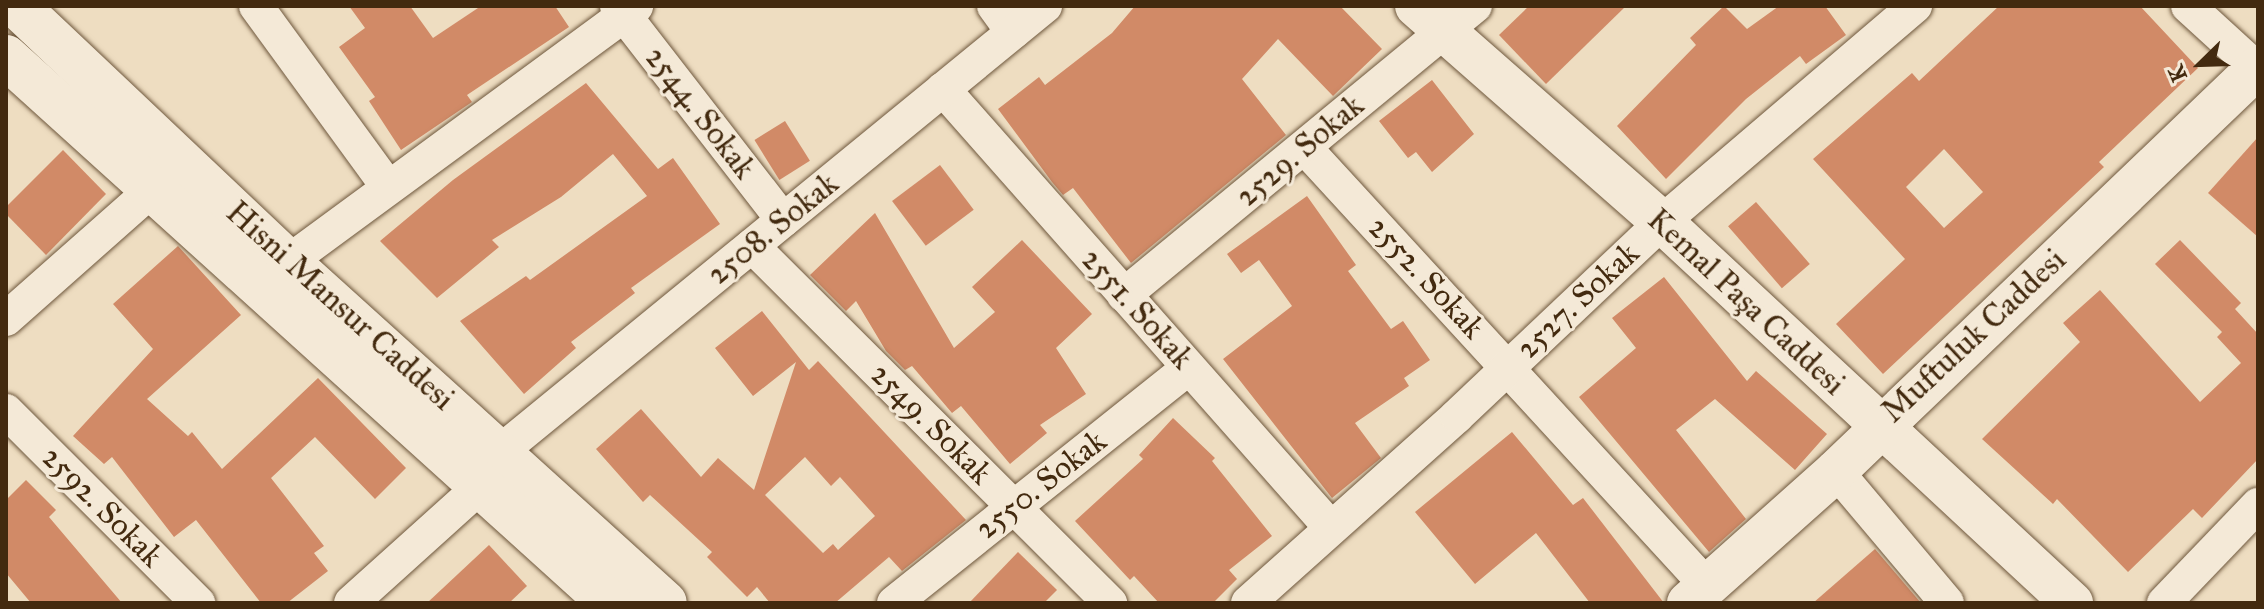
<!DOCTYPE html>
<meta charset="utf-8">
<style>
body{margin:0}
#map{position:relative;width:2264px;height:609px;overflow:hidden;background:#eeddc1;font-family:"IM FELL Great Primer",serif}
div>[style]{position:absolute}
.building>*{inset:0;background:#d18a67;transform-origin:0 0}
.roads{filter:drop-shadow(0 0 2px #6e573c) drop-shadow(0 0 2px #6e573c)}
.minor>*{height:34px;margin:-17px;padding:0 17px;transform-origin:17px;border-radius:17px;background:#f4e9d7}
.tertiary>*{height:42px;margin:-21px;padding:0 21px;transform-origin:21px;border-radius:21px;background:#f4e9d7}
.secondary>*{height:44px;margin:-22px;padding:0 22px;transform-origin:22px;border-radius:22px;background:#f4e9d7}
span{translate:-50% -50%;white-space:nowrap;text-align:center;line-height:1.15;-webkit-text-stroke:6px #f4e9d7;paint-order:stroke}
.street-label{font-size:32px;color:#432a0f}
.frame{position:absolute;inset:0;border:8px solid #432a0f;pointer-events:none}
.north{position:absolute;left:2160px;top:24px;width:80px;height:80px;-webkit-text-stroke:6px #f4e9d7;paint-order:stroke;rotate:247deg;font-size:22px;font-weight:700;line-height:32px;text-align:center;color:#432a0f}
.north::after{content:'';display:block;margin:auto;width:28px;height:36px;background:#432a0f;clip-path:polygon(50% 0,100% 100%,50% 72%,0 100%)}
</style>
<div id="map">
<div class="building">
<i style="clip-path:polygon(349px 6px,410px 6px,433px 38px,481px 6px,555px 6px,569px 27px,467px 95px,472px 102px,401px 150px,369px 101px,375px 97px,339px 47px,365px 28px)"></i>
<i style="clip-path:polygon(1135px 6px,1340px 6px,1382px 49px,1333px 96px,1278px 39px,1242px 79px,1286px 135px,1131px 263px,1073px 188px,1063px 195px,1052px 182px,998px 109px,1039px 77px,1045px 85px,1112px 33px)"></i>
<i style="clip-path:polygon(1529px 6px,1626px 6px,1546px 84px,1499px 35px)"></i>
<i style="clip-path:polygon(1724px 6px,1747px 29px,1779px 6px,1825px 6px,1846px 35px,1806px 64px,1800px 56px,1746px 99px,1666px 179px,1617px 126px,1696px 45px,1690px 38px)"></i>
<i style="clip-path:polygon(evenodd,1999px 6px,2140px 6px,2198px 68px,2099px 162px,2104px 167px,1883px 374px,1836px 324px,1905px 259px,1813px 159px,1912px 73px,1919px 81px,1999px 6px,1944px 149px,1983px 192px,1944px 228px,1906px 187px,1944px 149px)"></i>
<i style="clip-path:polygon(1432px 80px,1474px 134px,1432px 172px,1416px 152px,1408px 158px,1379px 121px)"></i>
<i style="clip-path:polygon(586px 83px,658px 169px,673px 158px,720px 224px,631px 288px,635px 293px,571px 342px,576px 348px,524px 394px,460px 321px,526px 276px,530px 280px,647px 196px,613px 154px,561px 197px,492px 240px,499px 247px,437px 298px,380px 241px,453px 180px)"></i>
<i style="left:785px;top:121px;width:47px;height:36px;rotate:58deg"></i>
<i style="clip-path:polygon(2258px 137px,2258px 237px,2208px 193px)"></i>
<i style="clip-path:polygon(63px 150px,106px 194px,46px 255px,6px 214px,6px 207px)"></i>
<i style="left:940px;top:165px;width:56px;height:60px;rotate:53deg"></i>
<i style="clip-path:polygon(1307px 196px,1356px 265px,1348px 271px,1391px 329px,1403px 321px,1430px 360px,1404px 378px,1409px 386px,1355px 423px,1381px 458px,1332px 498px,1223px 359px,1292px 306px,1259px 260px,1241px 273px,1227px 254px)"></i>
<i style="left:1756px;top:202px;width:82px;height:37px;rotate:49deg"></i>
<i style="clip-path:polygon(875px 213px,954px 348px,995px 312px,972px 287px,1022px 240px,1092px 314px,1056px 348px,1086px 394px,1040px 425px,1047px 433px,1010px 464px,961px 406px,952px 413px,912px 366px,905px 370px,886px 351px,856px 301px,846px 311px,810px 275px)"></i>
<i style="clip-path:polygon(2180px 240px,2241px 303px,2235px 309px,2258px 334px,2258px 459px,2202px 518px,2193px 509px,2128px 572px,2057px 499px,2053px 504px,1982px 439px,2080px 342px,2063px 323px,2100px 290px,2200px 402px,2241px 363px,2217px 337px,2222px 332px,2155px 264px)"></i>
<i style="clip-path:polygon(178px 246px,241px 315px,147px 399px,188px 436px,192px 432px,222px 469px,318px 378px,406px 468px,375px 499px,315px 437px,271px 478px,324px 546px,314px 553px,328px 571px,287px 603px,261px 603px,196px 520px,174px 537px,112px 457px,104px 464px,73px 436px,153px 349px,113px 304px)"></i>
<i style="clip-path:polygon(1664px 277px,1747px 381px,1756px 371px,1827px 434px,1795px 470px,1715px 399px,1676px 430px,1746px 519px,1709px 552px,1579px 397px,1636px 348px,1612px 318px)"></i>
<i style="clip-path:polygon(evenodd,762px 311px,809px 370px,818px 361px,966px 520px,902px 571px,889px 557px,835px 603px,770px 603px,757px 587px,747px 597px,707px 557px,712px 552px,650px 495px,643px 502px,596px 449px,641px 409px,701px 477px,718px 458px,754px 490px,796px 362px,753px 396px,715px 348px,762px 311px,805px 457px,831px 486px,840px 477px,875px 516px,838px 550px,833px 544px,823px 553px,765px 495px,805px 457px)"></i>
<i style="clip-path:polygon(1173px 418px,1215px 458px,1212px 461px,1272px 536px,1229px 570px,1237px 579px,1213px 603px,1159px 603px,1134px 576px,1130px 580px,1075px 521px,1143px 459px,1139px 455px)"></i>
<i style="clip-path:polygon(1512px 432px,1573px 505px,1583px 498px,1664px 603px,1590px 603px,1536px 533px,1475px 584px,1415px 512px)"></i>
<i style="clip-path:polygon(26px 480px,56px 510px,49px 517px,122px 603px,31px 603px,6px 573px,6px 500px)"></i>
<i style="clip-path:polygon(489px 545px,527px 586px,509px 603px,427px 603px)"></i>
<i style="clip-path:polygon(1875px 549px,1921px 603px,1813px 603px)"></i>
<i style="clip-path:polygon(1018px 552px,1057px 590px,1044px 603px,969px 603px)"></i>
</div>
<div class="roads">
<div class="minor">
<i style="left:256px;top:6px;width:224px;rotate:53.9deg"></i>
<i style="left:617px;top:6px;width:271px;rotate:52.2deg"></i>
<i style="left:994px;top:6px;width:32px;rotate:54deg"></i>
<i style="left:2188px;top:6px;width:95px;rotate:42.4deg"></i>
<i style="left:943px;top:89px;width:586px;rotate:48.53deg"></i>
<i style="left:1305px;top:148px;width:595px;rotate:47.45deg"></i>
<i style="left:752px;top:246px;width:506px;rotate:44.92deg"></i>
<i style="left:288px;top:262px;width:432px;rotate:-36.3deg"></i>
<i style="left:1124px;top:295px;width:455px;rotate:-39.5deg"></i>
<i style="left:6px;top:319px;width:196px;rotate:-41.5deg"></i>
<i style="left:6px;top:411px;width:272px;rotate:45deg"></i>
<i style="left:501px;top:451px;width:703px;rotate:-39.28deg"></i>
<i style="left:1836px;top:471px;width:172px;rotate:49.9deg"></i>
<i style="left:351px;top:603px;width:178px;rotate:-42deg"></i>
<i style="left:894px;top:603px;width:376px;rotate:-38.6deg"></i>
<i style="left:1248px;top:603px;width:280px;rotate:-41.8deg"></i>
<i style="left:1457px;top:416px;width:282px;rotate:-43.4deg"></i>
<i style="left:1662px;top:222px;width:333px;rotate:-40.5deg"></i>
<i style="left:2164px;top:603px;width:136px;rotate:-46.2deg"></i>
</div>
<div class="tertiary">
<i style="left:1416px;top:6px;width:327px;rotate:41.3deg"></i>
<i style="left:1662px;top:222px;width:560px;rotate:42.9deg"></i>
<i style="left:1688px;top:603px;width:198px;rotate:-41.7deg"></i>
<i style="left:1836px;top:471px;width:584px;rotate:-43.75deg"></i>
</div>
<div class="secondary">
<i style="left:17px;top:6px;width:373px;rotate:43.4deg"></i>
<i style="left:288px;top:262px;width:508px;rotate:42.13deg"></i>
<i style="left:6px;top:57px;width:814px;rotate:42.11deg"></i>
</div>
</div>
<div class="street-label">
<span style="left:700px;top:113px;rotate:52deg">2544. Sokak</span>
<span style="left:1300px;top:151px;rotate:-40deg">2529. Sokak</span>
<span style="left:773px;top:229px;rotate:-39deg">2508. Sokak</span>
<span style="left:1426px;top:278px;rotate:47deg">2552. Sokak</span>
<span style="left:1578px;top:301px;rotate:-43deg">2527. Sokak</span>
<span style="left:1746px;top:302px;rotate:43deg">Kemal Paşa Caddesi</span>
<span style="left:340px;top:306px;rotate:42deg">Hisni Mansur Caddesi</span>
<span style="left:1137px;top:309px;rotate:48deg">2551. Sokak</span>
<span style="left:1974px;top:336px;rotate:-43deg">Muftuluk Caddesi</span>
<span style="left:931px;top:424px;rotate:45deg">2549. Sokak</span>
<span style="left:1041px;top:485px;rotate:-38deg">2550. Sokak</span>
<span style="left:102px;top:507px;rotate:45deg">2592. Sokak</span>
</div>
<div class="frame"></div>
<div class="north">K</div>
</div>
